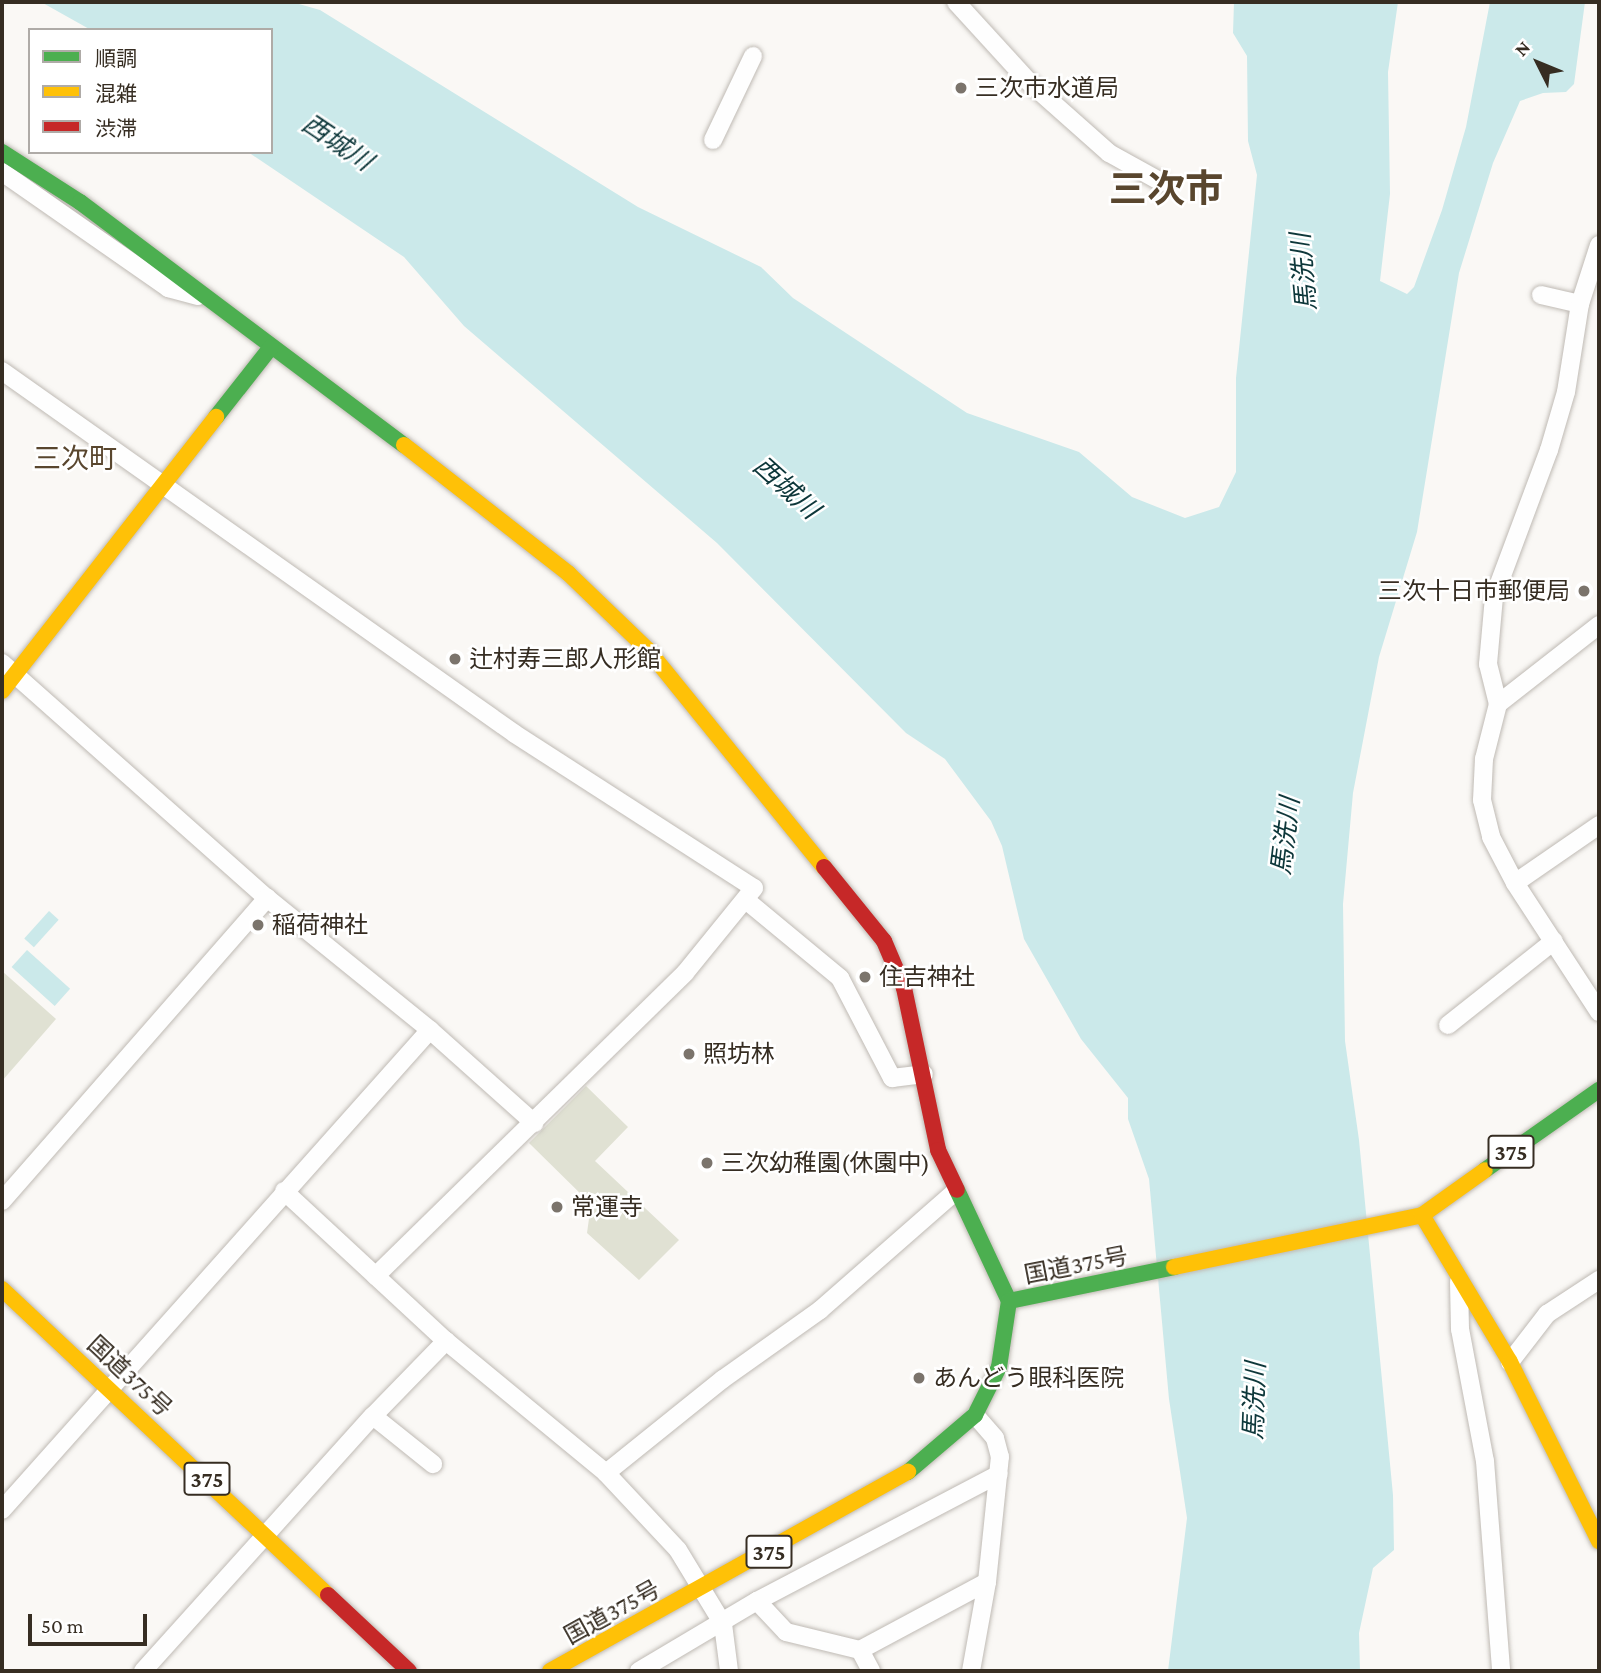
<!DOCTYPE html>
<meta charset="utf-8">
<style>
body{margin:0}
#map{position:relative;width:1601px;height:1673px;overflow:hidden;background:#faf8f5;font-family:"Crimson Pro","Noto Sans JP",serif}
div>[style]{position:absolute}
.green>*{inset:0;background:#e0e1d3}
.water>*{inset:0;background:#cbe9ea;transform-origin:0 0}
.roads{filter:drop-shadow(0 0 2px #bfbab4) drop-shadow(0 0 2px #bfbab4)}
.street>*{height:18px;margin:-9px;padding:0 9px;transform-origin:9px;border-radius:9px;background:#fefefe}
.fast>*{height:16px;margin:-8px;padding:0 8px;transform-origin:8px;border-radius:8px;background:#4caf50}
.slow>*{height:16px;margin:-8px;padding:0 8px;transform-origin:8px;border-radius:8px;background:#ffc107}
.jam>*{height:16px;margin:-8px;padding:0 8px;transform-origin:8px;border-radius:8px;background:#c62828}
.dots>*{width:19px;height:19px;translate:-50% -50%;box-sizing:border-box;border:4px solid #fff;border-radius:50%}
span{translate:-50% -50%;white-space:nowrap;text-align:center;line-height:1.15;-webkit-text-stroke:5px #fff;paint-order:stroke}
.shield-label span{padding:2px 5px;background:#fff;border:2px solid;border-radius:5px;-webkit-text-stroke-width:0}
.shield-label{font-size:23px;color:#362d22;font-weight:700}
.poi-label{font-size:24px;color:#362d22}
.left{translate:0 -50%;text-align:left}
.right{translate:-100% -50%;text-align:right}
.street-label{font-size:24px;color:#362d22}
.water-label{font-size:26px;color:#0d373a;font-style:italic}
.quarter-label{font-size:28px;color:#59462e}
.town-label{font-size:38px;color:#59462e;font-weight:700}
.frame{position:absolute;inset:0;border:4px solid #362d22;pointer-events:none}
.legend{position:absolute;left:28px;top:28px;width:245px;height:126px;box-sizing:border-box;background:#fff;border:2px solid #afaba7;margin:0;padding:9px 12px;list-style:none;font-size:21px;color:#362d22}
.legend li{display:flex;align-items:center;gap:14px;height:35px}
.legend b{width:35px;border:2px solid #afaba7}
.north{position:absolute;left:1503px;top:28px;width:70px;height:70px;-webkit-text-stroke:5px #fff;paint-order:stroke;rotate:313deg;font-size:19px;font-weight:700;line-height:28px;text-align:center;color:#362d22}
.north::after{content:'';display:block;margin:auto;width:24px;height:32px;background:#362d22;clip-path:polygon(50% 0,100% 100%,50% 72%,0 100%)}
.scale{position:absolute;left:28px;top:1614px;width:119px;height:32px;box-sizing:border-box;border:4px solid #362d22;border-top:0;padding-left:9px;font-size:21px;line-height:24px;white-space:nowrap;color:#362d22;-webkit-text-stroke:5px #fff;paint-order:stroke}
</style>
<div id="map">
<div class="green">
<i style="clip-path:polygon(2px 971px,56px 1019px,2px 1081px)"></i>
<i style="clip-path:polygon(586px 1086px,628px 1127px,595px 1161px,679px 1240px,639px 1280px,587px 1233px,591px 1204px,529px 1143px)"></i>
</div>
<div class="water">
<i style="clip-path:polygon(41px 2px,292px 2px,320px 10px,638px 207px,761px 267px,793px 298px,967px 413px,1079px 452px,1132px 497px,1185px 518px,1219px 507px,1236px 472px,1236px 378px,1257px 175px,1248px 141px,1247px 56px,1233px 33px,1234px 2px,1398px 2px,1388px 72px,1390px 194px,1380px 281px,1407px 294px,1414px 287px,1442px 210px,1466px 127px,1490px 2px,1585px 2px,1574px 84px,1566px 92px,1543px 93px,1520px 101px,1493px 163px,1459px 273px,1417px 532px,1379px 657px,1353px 793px,1343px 904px,1345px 1041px,1359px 1140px,1393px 1495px,1394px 1550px,1373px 1568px,1359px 1633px,1360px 1671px,1168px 1671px,1187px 1518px,1169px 1399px,1149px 1179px,1128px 1119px,1128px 1098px,1081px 1039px,1024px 939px,1002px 846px,991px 821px,945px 759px,906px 733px,717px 543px,464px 326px,404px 257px,248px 152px,271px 152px,271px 30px,91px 30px)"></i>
<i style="left:49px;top:911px;width:13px;height:37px;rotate:42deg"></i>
<i style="left:27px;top:950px;width:58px;height:23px;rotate:42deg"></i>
</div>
<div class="roads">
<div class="street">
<i style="left:956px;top:2px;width:108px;rotate:47.6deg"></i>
<i style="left:1029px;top:82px;width:107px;rotate:41.6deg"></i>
<i style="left:1109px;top:153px;width:60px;rotate:29.1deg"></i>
<i style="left:713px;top:140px;width:93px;rotate:-64.5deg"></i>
<i style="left:2px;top:172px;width:203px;rotate:34.9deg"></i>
<i style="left:168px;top:288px;width:31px;rotate:15deg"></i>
<i style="left:1541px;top:295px;width:40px;rotate:13deg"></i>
<i style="left:2px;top:371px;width:628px;rotate:35.28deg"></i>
<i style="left:515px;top:734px;width:284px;rotate:32.8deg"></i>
<i style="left:754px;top:888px;width:109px;rotate:129.1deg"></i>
<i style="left:685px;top:973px;width:433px;rotate:135.6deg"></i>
<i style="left:1599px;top:625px;width:128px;rotate:142deg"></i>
<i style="left:1498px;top:704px;width:57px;rotate:104.3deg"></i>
<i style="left:1484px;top:759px;width:41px;rotate:92.8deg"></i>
<i style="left:1482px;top:800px;width:38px;rotate:76deg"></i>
<i style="left:1491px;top:837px;width:52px;rotate:62.4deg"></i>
<i style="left:1515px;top:883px;width:154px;rotate:56.9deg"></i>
<i style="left:2px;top:663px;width:354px;rotate:41.6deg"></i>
<i style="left:267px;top:898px;width:210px;rotate:39deg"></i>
<i style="left:430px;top:1030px;width:140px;rotate:41.8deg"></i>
<i style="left:1498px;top:704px;width:41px;rotate:-104deg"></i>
<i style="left:1488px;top:664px;width:67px;rotate:-84.9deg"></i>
<i style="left:1494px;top:597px;width:157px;rotate:-69.5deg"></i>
<i style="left:1549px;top:450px;width:60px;rotate:-73.7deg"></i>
<i style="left:1566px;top:392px;width:89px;rotate:-81deg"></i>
<i style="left:1580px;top:304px;width:62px;rotate:-72.1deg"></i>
<i style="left:1515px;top:883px;width:102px;rotate:-34.6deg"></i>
<i style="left:747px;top:901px;width:121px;rotate:39.6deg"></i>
<i style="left:840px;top:978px;width:113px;rotate:62.5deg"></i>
<i style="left:892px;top:1078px;width:32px;rotate:-7deg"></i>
<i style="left:1448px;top:1025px;width:135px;rotate:-38.4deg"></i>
<i style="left:284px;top:1191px;width:221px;rotate:42.8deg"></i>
<i style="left:446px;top:1341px;width:207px;rotate:39.5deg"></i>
<i style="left:606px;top:1473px;width:105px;rotate:46.9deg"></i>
<i style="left:678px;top:1550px;width:87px;rotate:58.7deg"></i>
<i style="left:723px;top:1624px;width:47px;rotate:82.7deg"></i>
<i style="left:2px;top:1201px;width:403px;rotate:-48.8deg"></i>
<i style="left:1459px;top:1282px;width:47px;rotate:88.8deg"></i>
<i style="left:1460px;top:1329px;width:134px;rotate:79.3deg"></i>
<i style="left:1485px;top:1461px;width:211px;rotate:85.6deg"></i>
<i style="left:1510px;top:1362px;width:61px;rotate:-52.4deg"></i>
<i style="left:1547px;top:1314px;width:62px;rotate:-33.2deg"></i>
<i style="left:373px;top:1416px;width:77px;rotate:38.7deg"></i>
<i style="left:606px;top:1473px;width:150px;rotate:-38.8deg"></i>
<i style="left:723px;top:1379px;width:119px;rotate:-35.4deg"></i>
<i style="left:820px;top:1310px;width:181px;rotate:-41.2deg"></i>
<i style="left:2px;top:1510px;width:643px;rotate:-48.28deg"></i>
<i style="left:757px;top:1601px;width:42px;rotate:46.9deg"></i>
<i style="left:786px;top:1632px;width:76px;rotate:13.7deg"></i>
<i style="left:860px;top:1650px;width:144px;rotate:-28.2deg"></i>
<i style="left:860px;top:1650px;width:24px;rotate:62deg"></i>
<i style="left:143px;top:1671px;width:343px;rotate:-48deg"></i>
<i style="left:373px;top:1416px;width:105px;rotate:-45.8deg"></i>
<i style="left:639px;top:1671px;width:137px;rotate:-30.7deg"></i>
<i style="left:757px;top:1601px;width:273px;rotate:-27.7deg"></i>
<i style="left:971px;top:1671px;width:90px;rotate:-79.8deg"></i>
<i style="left:987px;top:1582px;width:126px;rotate:-84.1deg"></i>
<i style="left:1000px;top:1457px;width:20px;rotate:-105deg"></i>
<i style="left:995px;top:1438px;width:30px;rotate:-131deg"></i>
</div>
<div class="fast">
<i style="left:2px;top:152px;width:93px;rotate:32.7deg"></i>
<i style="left:80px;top:202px;width:405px;rotate:36.9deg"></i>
<i style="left:216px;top:417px;width:89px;rotate:-51.8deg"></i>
<i style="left:1485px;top:1170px;width:139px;rotate:-35.1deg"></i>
<i style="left:957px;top:1190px;width:123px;rotate:64.9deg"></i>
<i style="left:908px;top:1472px;width:88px;rotate:-40.4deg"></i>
<i style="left:975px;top:1415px;width:54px;rotate:-63.4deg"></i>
<i style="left:999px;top:1367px;width:67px;rotate:-81.4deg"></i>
<i style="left:1009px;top:1301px;width:168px;rotate:-11.6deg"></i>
</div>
<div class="slow">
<i style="left:404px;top:445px;width:209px;rotate:38deg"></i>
<i style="left:569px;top:574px;width:110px;rotate:43.9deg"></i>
<i style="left:648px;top:650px;width:279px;rotate:51deg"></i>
<i style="left:2px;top:691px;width:348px;rotate:-52deg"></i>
<i style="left:1422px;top:1215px;width:171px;rotate:59.1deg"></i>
<i style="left:1510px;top:1362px;width:200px;rotate:63.6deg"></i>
<i style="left:1174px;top:1267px;width:253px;rotate:-11.8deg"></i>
<i style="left:1422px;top:1215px;width:77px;rotate:-35.5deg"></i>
<i style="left:2px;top:1289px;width:447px;rotate:43.2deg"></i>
<i style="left:550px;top:1671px;width:410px;rotate:-29.1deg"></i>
</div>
<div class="jam">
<i style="left:824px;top:867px;width:95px;rotate:51deg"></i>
<i style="left:884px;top:941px;width:51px;rotate:66.9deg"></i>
<i style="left:904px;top:988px;width:166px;rotate:78.1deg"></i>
<i style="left:938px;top:1150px;width:44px;rotate:64.6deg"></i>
<i style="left:328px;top:1595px;width:111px;rotate:43.2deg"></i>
</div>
</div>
<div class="dots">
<i style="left:961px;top:88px;background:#7b746c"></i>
<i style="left:1584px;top:591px;background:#7b746c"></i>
<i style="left:455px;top:659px;background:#7b746c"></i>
<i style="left:258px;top:925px;background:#7b746c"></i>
<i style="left:865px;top:977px;background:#7b746c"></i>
<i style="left:689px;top:1054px;background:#7b746c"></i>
<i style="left:707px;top:1163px;background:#7b746c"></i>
<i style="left:557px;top:1207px;background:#7b746c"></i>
<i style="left:919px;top:1378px;background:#7b746c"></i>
</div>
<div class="shield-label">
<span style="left:1511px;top:1152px">375</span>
<span style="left:207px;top:1479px">375</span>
<span style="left:769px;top:1552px">375</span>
</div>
<div class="poi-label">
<span class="left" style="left:975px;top:88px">三次市水道局</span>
<span class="right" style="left:1570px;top:591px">三次十日市郵便局</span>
<span class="left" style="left:469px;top:659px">辻村寿三郎人形館</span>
<span class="left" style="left:272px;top:925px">稲荷神社</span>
<span class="left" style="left:879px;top:977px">住吉神社</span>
<span class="left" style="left:703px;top:1054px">照坊林</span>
<span class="left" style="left:721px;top:1163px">三次幼稚園(休園中)</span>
<span class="left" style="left:571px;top:1207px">常運寺</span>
<span class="left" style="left:933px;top:1378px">あんどう眼科医院</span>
</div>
<div class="street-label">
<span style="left:1076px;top:1265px;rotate:-11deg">国道375号</span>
<span style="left:130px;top:1376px;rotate:43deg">国道375号</span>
<span style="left:612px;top:1612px;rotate:-29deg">国道375号</span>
</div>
<div class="water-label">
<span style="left:337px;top:143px;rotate:34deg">西城川</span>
<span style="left:1304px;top:272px;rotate:-95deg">馬洗川</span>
<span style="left:786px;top:488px;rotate:42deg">西城川</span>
<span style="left:1286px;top:836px;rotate:-83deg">馬洗川</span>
<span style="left:1255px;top:1401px;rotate:-88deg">馬洗川</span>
</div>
<div class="quarter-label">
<span style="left:75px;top:459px">三次町</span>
</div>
<div class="town-label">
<span style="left:1166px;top:190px">三次市</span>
</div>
<div class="frame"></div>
<ul class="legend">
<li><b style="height:9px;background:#4caf50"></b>順調</li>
<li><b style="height:9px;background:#ffc107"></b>混雑</li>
<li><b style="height:9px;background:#c62828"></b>渋滞</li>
</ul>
<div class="north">N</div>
<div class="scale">50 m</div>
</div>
